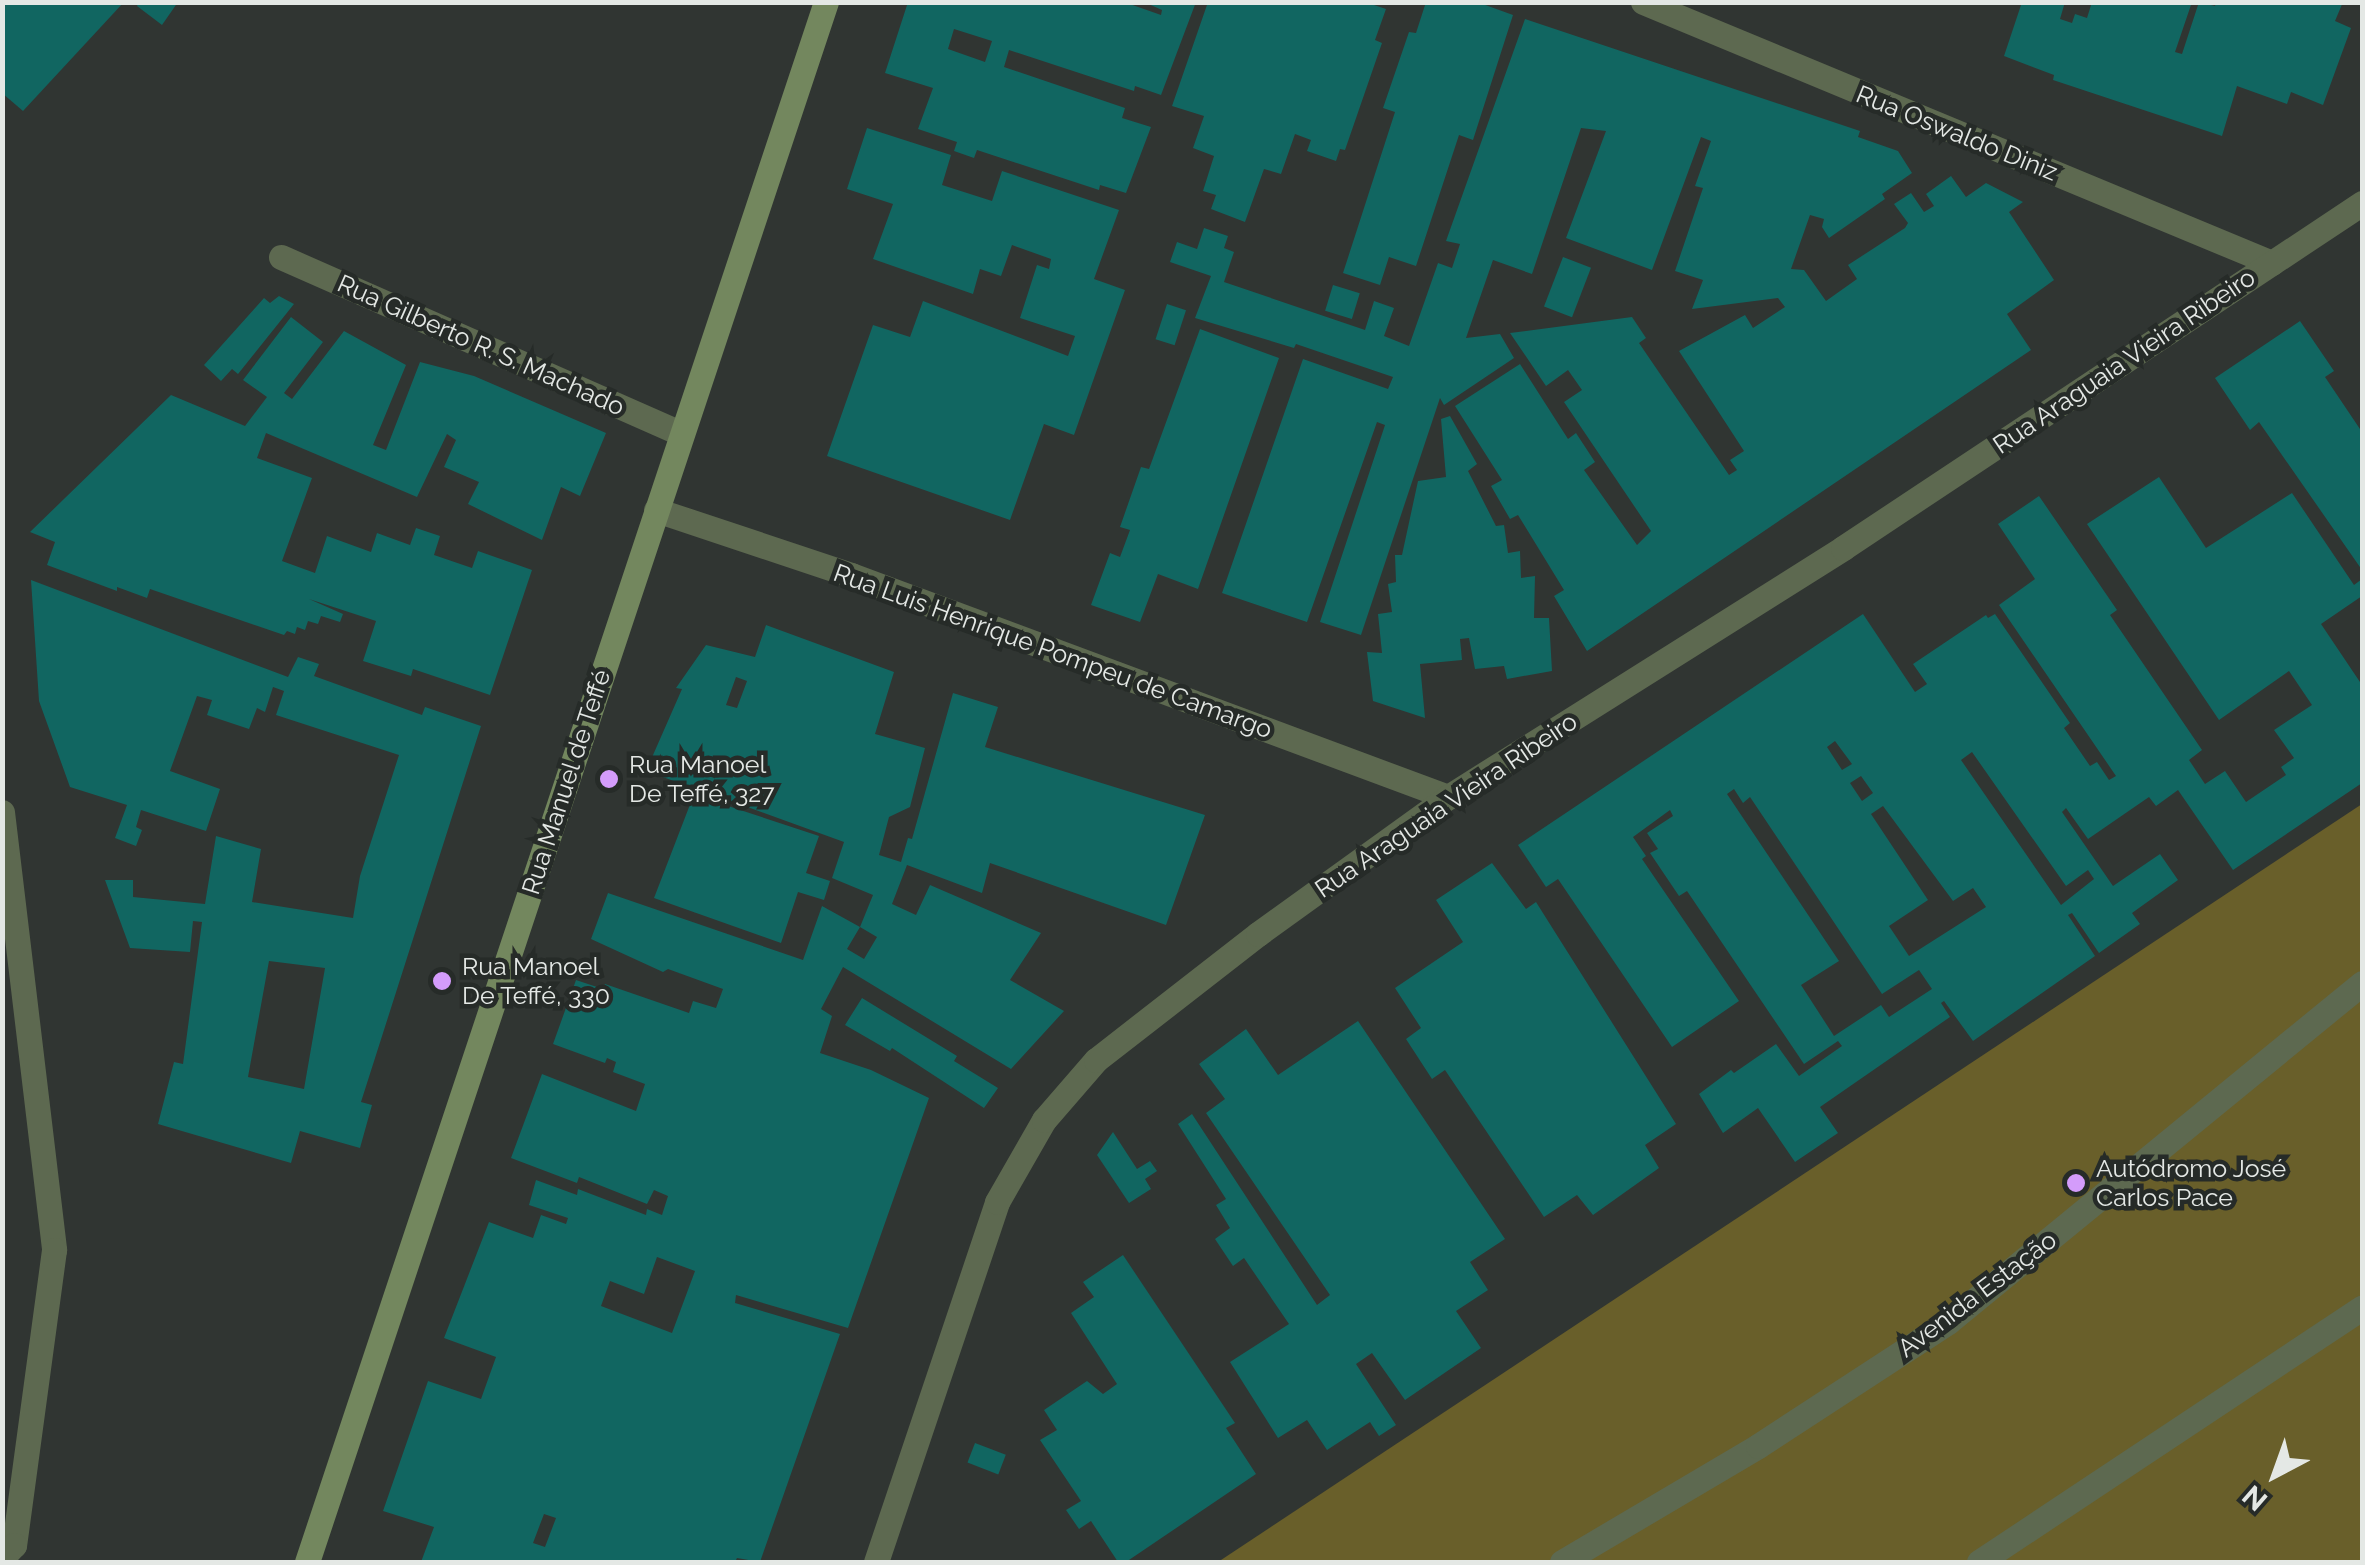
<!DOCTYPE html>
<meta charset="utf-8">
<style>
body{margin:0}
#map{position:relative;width:2365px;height:1565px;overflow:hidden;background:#303532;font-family:Raleway,sans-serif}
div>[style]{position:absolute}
.green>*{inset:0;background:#695f2a}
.building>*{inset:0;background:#116661;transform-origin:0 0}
.lane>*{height:25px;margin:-12.5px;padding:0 12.5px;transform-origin:12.5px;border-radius:12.5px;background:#5d6950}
.street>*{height:25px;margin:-12.5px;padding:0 12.5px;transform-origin:12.5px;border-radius:12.5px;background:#5d6950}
.secondary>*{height:25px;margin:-12.5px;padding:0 12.5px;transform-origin:12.5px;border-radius:12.5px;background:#73875e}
.dots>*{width:28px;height:28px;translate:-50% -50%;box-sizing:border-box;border:5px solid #262b28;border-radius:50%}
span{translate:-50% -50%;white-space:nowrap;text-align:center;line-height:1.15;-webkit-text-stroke:9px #262b28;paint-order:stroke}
.street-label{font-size:25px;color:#e4e8e5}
.poi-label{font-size:25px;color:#e4e8e5}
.left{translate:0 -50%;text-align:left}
.frame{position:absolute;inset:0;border:5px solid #e4e8e5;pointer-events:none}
.north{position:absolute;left:2225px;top:1425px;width:100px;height:100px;-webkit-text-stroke:8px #262b28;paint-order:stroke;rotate:221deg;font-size:28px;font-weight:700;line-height:40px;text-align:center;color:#e4e8e5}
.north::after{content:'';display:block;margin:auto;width:35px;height:45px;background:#e4e8e5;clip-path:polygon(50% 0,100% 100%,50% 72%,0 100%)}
</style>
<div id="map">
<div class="green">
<i style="clip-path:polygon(2362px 804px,2362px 1562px,1218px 1562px)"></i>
</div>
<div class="building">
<i style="clip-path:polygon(2px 2px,124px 2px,23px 111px,2px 93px)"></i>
<i style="clip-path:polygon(139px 2px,178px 2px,162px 25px,137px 6px)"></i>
<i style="clip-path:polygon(evenodd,908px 2px,1124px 2px,1161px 15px,1162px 10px,1144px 2px,1196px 2px,1161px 95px,1135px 86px,1134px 91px,1009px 50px,1004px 67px,1125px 108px,1122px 118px,1151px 127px,1126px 193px,1100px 185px,1099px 190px,977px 150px,974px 158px,954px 151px,957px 142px,918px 129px,933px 88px,885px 73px,908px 2px,954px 29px,992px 41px,985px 62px,948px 49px,954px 29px)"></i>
<i style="clip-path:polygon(1208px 2px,1365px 2px,1386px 9px,1375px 40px,1382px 43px,1345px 150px,1340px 149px,1336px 161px,1307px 151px,1311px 140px,1295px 134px,1281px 174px,1264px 169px,1245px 222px,1211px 209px,1216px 195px,1203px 191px,1214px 156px,1193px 148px,1204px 116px,1172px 106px)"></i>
<i style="clip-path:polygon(1426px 2px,1477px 2px,1513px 15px,1473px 140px,1459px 135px,1416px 266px,1389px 257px,1380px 285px,1343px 273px,1395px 112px,1383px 108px,1409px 32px,1416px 33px)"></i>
<i style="clip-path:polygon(2015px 2px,2065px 2px,2060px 19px,2072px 23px,2075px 14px,2087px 18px,2092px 2px,2192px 2px,2175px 52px,2182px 54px,2199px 2px,2215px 6px,2216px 2px,2343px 2px,2335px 21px,2351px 28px,2323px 105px,2291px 92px,2287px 104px,2237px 86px,2222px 136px,2053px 80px,2054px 75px,2004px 56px,2021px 5px)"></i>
<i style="clip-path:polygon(1525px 19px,1860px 131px,1858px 137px,1898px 151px,1912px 173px,1882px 194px,1885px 199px,1829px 238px,1822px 227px,1824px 219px,1810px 215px,1791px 269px,1804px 270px,1826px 301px,1857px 279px,1848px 265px,1905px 228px,1908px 223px,1894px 204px,1911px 193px,1924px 212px,1934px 206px,1926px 194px,1951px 176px,1966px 197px,1986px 183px,2023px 202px,2009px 212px,2054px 280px,2007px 314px,2031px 350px,1587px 651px,1554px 596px,1564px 590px,1518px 515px,1510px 519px,1491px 486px,1502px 480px,1455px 406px,1520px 364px,1568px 439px,1576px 433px,1595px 462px,1584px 470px,1637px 545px,1651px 531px,1564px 402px,1582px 390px,1568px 370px,1546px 386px,1510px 333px,1632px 317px,1646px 338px,1639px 343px,1729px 475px,1737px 470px,1730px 460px,1744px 451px,1679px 351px,1745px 315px,1753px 328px,1785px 307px,1778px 298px,1692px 309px,1703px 280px,1675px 271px,1703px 188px,1695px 186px,1711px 141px,1701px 137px,1652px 270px,1566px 238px,1606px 131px,1581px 128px,1532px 274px,1493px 260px,1466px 338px,1500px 334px,1514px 358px,1444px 405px,1440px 398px,1361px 635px,1320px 622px,1385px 425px,1377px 422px,1307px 622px,1222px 593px,1303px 359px,1388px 389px,1393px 377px,1296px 344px,1294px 348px,1195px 318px,1211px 276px,1170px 262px,1177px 242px,1197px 249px,1204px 228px,1228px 236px,1224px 248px,1234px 252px,1224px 282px,1365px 330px,1374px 301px,1394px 308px,1384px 336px,1409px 346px,1438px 263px,1452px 268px,1460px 244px,1446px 241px)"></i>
<i style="clip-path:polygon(867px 128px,951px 155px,942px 185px,992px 201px,1002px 171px,1119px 210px,1094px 279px,1125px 290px,1074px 435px,1044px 424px,1010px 520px,827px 456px,873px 325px,910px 337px,923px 301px,1068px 356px,1075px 336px,1020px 318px,1037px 265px,1049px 269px,1051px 259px,1012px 245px,1001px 276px,980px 269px,973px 294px,873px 259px,893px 204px,847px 189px)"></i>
<i style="left:1563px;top:257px;width:30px;height:53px;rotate:21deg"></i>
<i style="left:1333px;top:285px;width:28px;height:27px;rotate:17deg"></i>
<i style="clip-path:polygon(279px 296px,294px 304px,238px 374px,232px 369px,221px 381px,204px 365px,264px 298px,270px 303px)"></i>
<i style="left:1167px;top:304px;width:20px;height:37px;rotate:18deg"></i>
<i style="clip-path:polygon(291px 317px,323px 342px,284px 393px,292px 399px,344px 331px,406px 365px,373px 445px,386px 450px,420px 362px,474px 376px,606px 433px,580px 496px,561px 487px,542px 540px,468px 504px,479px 482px,444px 467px,456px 440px,447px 434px,417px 497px,266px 433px,257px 458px,312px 478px,282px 561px,315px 573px,327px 536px,371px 552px,377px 533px,410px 545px,416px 528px,440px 536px,434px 555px,472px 568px,478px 551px,532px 570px,490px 695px,413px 669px,411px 676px,363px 661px,376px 621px,309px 599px,343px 614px,340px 622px,321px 616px,318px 624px,308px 621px,305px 630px,297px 627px,295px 634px,287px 631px,284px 635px,150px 589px,147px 598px,117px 587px,117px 591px,47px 565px,55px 542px,30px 532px,171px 395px,245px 426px,267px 397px,243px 380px)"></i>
<i style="clip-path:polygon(2300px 321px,2334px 371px,2325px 377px,2362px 432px,2362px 570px,2259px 422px,2250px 430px,2215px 378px)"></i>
<i style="clip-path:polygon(1200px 329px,1279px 358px,1198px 589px,1158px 574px,1140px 622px,1091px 605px,1110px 553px,1120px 557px,1130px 530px,1120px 527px,1141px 467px,1149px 469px)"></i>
<i style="clip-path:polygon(1450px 416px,1477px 464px,1468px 471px,1496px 526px,1504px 525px,1508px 553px,1520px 551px,1521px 578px,1535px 576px,1534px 618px,1549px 618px,1552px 671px,1507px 679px,1504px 666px,1475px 669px,1469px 638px,1460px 639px,1462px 660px,1420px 664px,1425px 718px,1373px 701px,1367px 652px,1382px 653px,1378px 614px,1392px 612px,1388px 584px,1396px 582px,1395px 555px,1402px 555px,1418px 481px,1446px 477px,1441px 419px)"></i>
<i style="clip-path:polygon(evenodd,2159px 477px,2206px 548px,2292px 493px,2354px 585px,2362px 579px,2362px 596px,2321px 624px,2362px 685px,2362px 783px,2233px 870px,2178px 790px,2156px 806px,2149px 797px,2088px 839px,2066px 808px,2062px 812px,2113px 886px,2160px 854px,2178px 880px,2132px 913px,2140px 924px,2099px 953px,2072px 913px,2068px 915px,2095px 956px,1973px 1041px,1944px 1001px,1941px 1003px,1950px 1017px,1820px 1107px,1838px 1133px,1795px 1162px,1758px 1108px,1723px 1133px,1699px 1094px,1731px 1070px,1734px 1073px,1776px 1044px,1799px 1076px,1842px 1046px,1838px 1041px,1804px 1064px,1687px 891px,1679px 896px,1650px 853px,1658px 849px,1647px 833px,1673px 816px,1670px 810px,1633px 837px,1646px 856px,1642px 859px,1739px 1001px,1672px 1047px,1558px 879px,1546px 887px,1518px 845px,1863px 614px,1915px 692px,1927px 684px,1913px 664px,1986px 615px,1988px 618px,1995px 614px,2070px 723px,2064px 728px,2090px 766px,2097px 762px,2109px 780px,2116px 776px,1999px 605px,2035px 579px,1998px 524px,2039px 496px,2117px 610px,2110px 615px,2202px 750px,2189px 760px,2205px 784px,2225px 771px,2246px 802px,2286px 775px,2281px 767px,2294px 758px,2274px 730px,2312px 705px,2289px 671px,2219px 720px,2087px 524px,2159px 477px,1835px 741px,1852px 764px,1842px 770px,1827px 747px,1835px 741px,2159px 477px,1972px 752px,2066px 886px,2088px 870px,2094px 879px,2061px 905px,1961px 760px,1972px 752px,2159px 477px,1861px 776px,1873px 793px,1862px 801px,1850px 783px,1861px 776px,2159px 477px,1734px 789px,1743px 803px,1750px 797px,1882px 994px,1919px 970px,1932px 989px,1889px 1017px,1881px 1005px,1834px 1036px,1801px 985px,1839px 961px,1727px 794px,1734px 789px,2159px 477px,1883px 806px,1953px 901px,1973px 888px,1986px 907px,1909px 956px,1889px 926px,1928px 900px,1871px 814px,1883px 806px)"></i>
<i style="clip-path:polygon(evenodd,31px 580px,288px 677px,298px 657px,319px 664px,314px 676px,422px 715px,425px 707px,481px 726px,361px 1102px,372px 1105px,360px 1148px,300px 1131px,291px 1163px,158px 1124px,174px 1062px,183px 1064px,202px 922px,193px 921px,190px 952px,130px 948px,105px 880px,133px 880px,133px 897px,205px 904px,216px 836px,261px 849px,252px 902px,353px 918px,360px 876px,399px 755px,276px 715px,284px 691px,273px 687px,265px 712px,257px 708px,249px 729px,207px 715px,212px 700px,197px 696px,170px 771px,220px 789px,206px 831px,141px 810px,136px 827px,142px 830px,136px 846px,115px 838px,127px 805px,70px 787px,39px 701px,31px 580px,269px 961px,325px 968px,304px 1089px,248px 1077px,269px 961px)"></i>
<i style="clip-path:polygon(evenodd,766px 625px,894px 672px,875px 734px,925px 748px,910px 807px,889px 817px,879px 855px,901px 862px,908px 838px,912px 839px,953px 693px,998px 707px,985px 747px,1205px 815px,1166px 925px,990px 863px,982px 893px,907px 865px,892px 904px,916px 915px,930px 885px,1041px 933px,1010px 980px,1064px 1011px,1011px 1069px,843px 967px,821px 1009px,832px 1016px,820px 1053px,871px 1070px,929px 1098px,848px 1328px,736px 1295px,735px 1303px,840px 1334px,760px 1562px,737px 1558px,735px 1562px,421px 1562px,434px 1527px,383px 1511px,428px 1381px,481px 1399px,496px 1357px,444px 1338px,489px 1222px,533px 1238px,541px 1215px,566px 1224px,568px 1218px,529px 1205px,536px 1180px,577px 1195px,578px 1189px,646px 1215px,647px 1209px,662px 1215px,668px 1196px,654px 1190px,647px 1204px,579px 1177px,577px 1183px,511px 1158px,542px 1074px,636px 1111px,645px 1084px,613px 1072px,616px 1062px,607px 1058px,605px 1063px,553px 1044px,576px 980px,603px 989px,605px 984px,689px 1013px,693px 1001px,716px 1008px,723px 989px,668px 969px,663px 972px,591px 939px,608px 893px,803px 960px,822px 906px,860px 927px,847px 949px,864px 959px,877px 937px,860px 927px,873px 895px,832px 878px,844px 842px,728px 800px,725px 805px,819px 836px,806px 873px,830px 881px,824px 900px,798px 892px,781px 943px,654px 898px,696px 789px,646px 771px,682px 689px,676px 688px,706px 645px,755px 657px,766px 625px,736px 677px,747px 681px,737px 708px,726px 705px,736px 677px,766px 625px,657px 1257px,695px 1271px,672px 1333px,601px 1306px,610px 1281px,644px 1294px,657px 1257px,766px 625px,544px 1514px,556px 1518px,545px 1547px,533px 1543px,544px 1514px)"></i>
<i style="clip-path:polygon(1492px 863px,1526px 909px,1536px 902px,1676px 1124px,1645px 1145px,1659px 1168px,1593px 1215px,1577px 1195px,1544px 1217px,1445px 1070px,1432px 1079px,1406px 1039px,1421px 1028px,1395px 988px,1463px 942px,1436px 900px)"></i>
<i style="clip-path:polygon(862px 998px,957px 1056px,954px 1061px,998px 1088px,984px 1108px,892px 1048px,890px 1051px,845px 1025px)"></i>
<i style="clip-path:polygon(1358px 1021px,1505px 1239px,1470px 1262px,1488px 1290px,1456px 1311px,1481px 1348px,1405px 1400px,1372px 1353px,1356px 1364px,1396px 1425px,1379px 1436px,1370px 1422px,1327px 1450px,1307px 1420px,1278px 1438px,1230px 1362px,1289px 1324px,1244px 1258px,1233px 1266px,1215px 1239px,1230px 1228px,1216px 1205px,1226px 1199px,1178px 1124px,1192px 1114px,1317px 1305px,1330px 1295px,1206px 1113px,1225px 1099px,1199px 1064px,1246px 1029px,1278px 1075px)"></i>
<i style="clip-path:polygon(1113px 1132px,1137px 1169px,1150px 1161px,1157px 1171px,1145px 1179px,1151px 1189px,1129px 1203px,1097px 1155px)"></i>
<i style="clip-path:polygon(1123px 1255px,1235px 1423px,1226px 1428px,1256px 1474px,1126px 1562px,1118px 1562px,1091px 1521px,1079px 1529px,1066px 1510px,1081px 1501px,1040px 1440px,1057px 1430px,1044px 1410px,1087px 1381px,1103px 1394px,1117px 1384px,1071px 1313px,1094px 1297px,1083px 1282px)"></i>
<i style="left:975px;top:1443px;width:33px;height:21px;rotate:21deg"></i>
</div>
<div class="lane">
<i style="left:281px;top:257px;width:438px;rotate:23.8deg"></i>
<i style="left:2px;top:812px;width:441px;rotate:83.2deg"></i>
<i style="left:54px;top:1250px;width:298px;rotate:97.7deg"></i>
<i style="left:14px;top:1545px;width:18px;rotate:133deg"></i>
<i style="left:1562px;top:1562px;width:228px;rotate:-30.6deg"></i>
<i style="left:1758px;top:1446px;width:227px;rotate:-33.1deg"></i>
<i style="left:1948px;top:1322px;width:535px;rotate:-39.31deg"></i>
<i style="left:1979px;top:1562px;width:460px;rotate:-33.6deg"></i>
</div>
<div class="street">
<i style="left:1643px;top:2px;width:681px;rotate:22.54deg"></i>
<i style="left:656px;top:510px;width:206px;rotate:18.4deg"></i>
<i style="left:851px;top:575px;width:637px;rotate:20.4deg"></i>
<i style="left:876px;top:1562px;width:380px;rotate:-71.4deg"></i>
<i style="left:997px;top:1202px;width:95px;rotate:-60.2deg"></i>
<i style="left:1044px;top:1120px;width:79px;rotate:-49.1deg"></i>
<i style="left:1096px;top:1060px;width:205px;rotate:-37.9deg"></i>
<i style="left:1258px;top:934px;width:234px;rotate:-35.8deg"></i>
<i style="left:1448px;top:797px;width:467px;rotate:-32.2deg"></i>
<i style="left:1843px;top:548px;width:623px;rotate:-33.61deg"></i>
</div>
<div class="secondary">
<i style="left:307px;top:1562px;width:1644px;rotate:-71.6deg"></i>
</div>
<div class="dots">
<i style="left:609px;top:779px;background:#d49cfb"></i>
<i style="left:442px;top:981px;background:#d49cfb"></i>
<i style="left:2076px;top:1183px;background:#d49cfb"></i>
</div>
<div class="street-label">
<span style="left:1957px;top:133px;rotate:22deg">Rua Oswaldo Diniz</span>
<span style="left:481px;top:345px;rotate:24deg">Rua Gilberto R. S. Machado</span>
<span style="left:2124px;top:361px;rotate:-34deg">Rua Araguaia Vieira Ribeiro</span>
<span style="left:1053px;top:651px;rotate:20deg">Rua Luis Henrique Pompeu de Camargo</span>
<span style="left:566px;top:782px;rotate:-72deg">Rua Manuel de Teffé</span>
<span style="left:1446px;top:805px;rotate:-34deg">Rua Araguaia Vieira Ribeiro</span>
<span style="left:1977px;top:1294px;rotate:-37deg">Avenida Estação</span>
</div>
<div class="poi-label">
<span class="left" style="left:629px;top:779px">Rua Manoel<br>De Teffé, 327</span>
<span class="left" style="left:462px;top:981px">Rua Manoel<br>De Teffé, 330</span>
<span class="left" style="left:2096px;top:1183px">Autódromo José<br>Carlos Pace</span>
</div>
<div class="frame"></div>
<div class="north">N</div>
</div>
